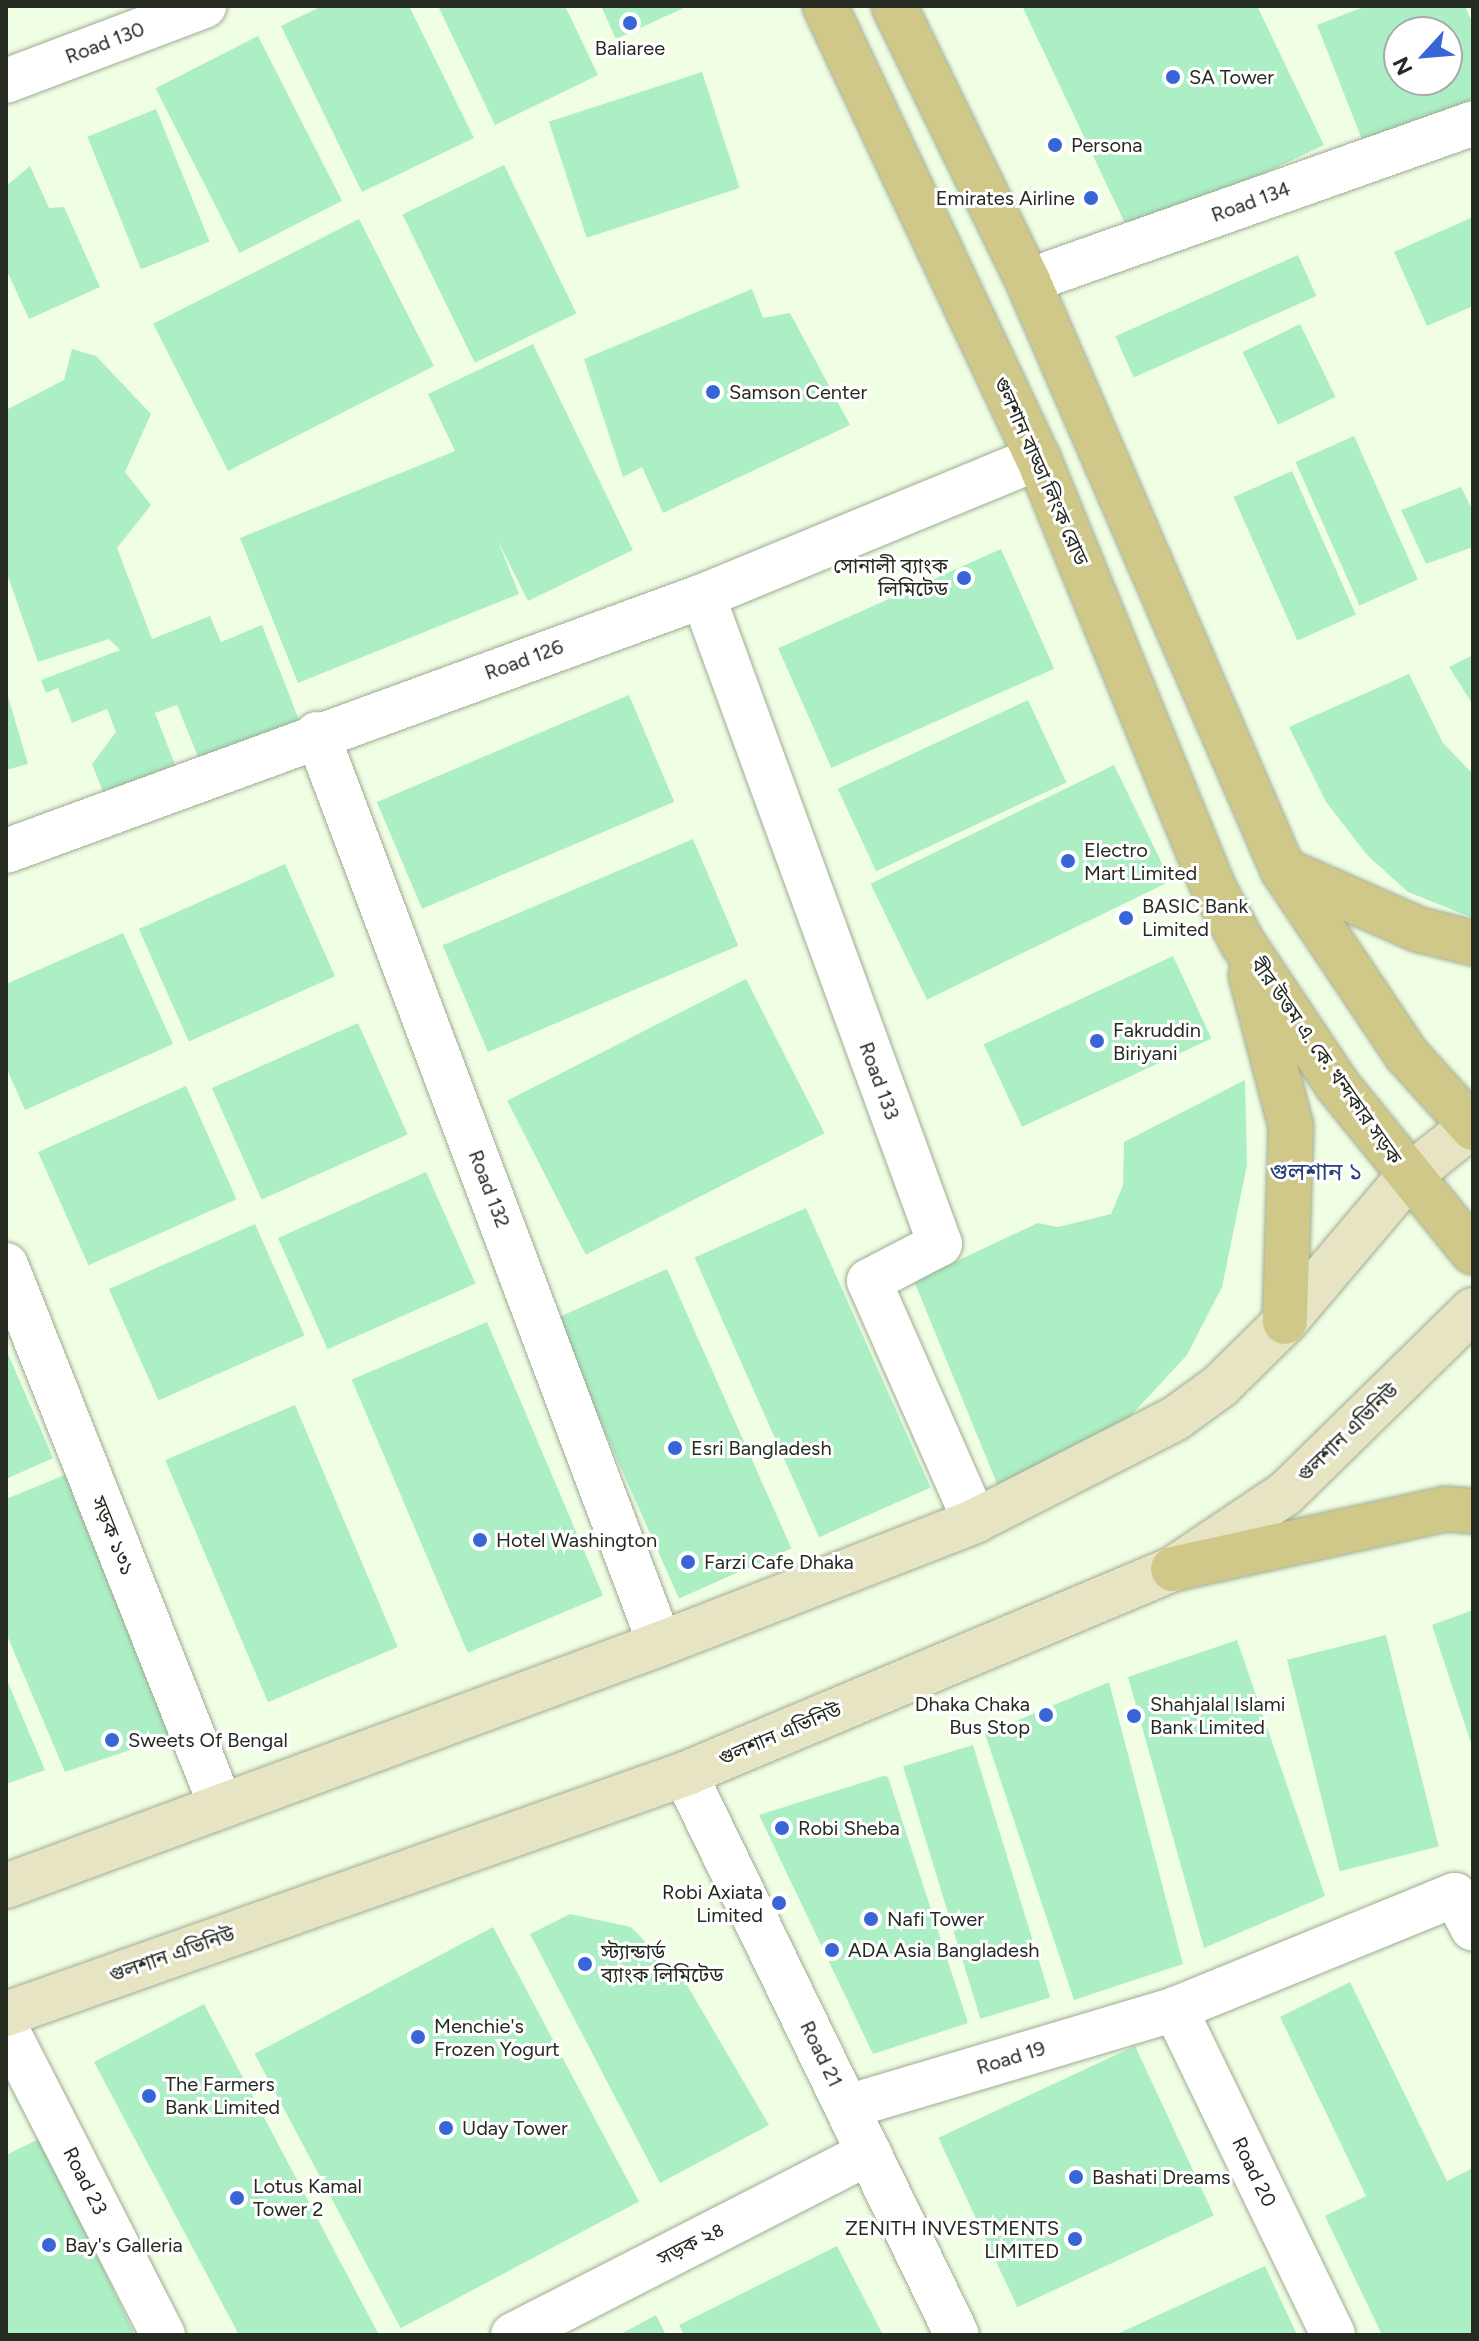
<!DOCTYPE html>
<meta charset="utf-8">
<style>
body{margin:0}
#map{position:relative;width:1479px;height:2341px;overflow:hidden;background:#f0fee4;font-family:Figtree,"Noto Sans Bengali",sans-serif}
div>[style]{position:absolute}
.building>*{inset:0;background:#acefc5;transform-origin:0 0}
.roads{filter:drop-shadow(0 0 2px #9fab93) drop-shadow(0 0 2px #9fab93)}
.minor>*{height:44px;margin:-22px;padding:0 22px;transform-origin:22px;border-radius:22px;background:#fff}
.secondary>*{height:44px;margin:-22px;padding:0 22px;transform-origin:22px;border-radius:22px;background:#e7e4c3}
.primary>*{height:44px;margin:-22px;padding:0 22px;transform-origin:22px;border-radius:22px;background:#d0c888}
.dots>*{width:22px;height:22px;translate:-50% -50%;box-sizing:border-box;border:4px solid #fff;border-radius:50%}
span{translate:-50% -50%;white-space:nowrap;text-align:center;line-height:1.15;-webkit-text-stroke:6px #fff;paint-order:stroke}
.street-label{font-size:20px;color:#262b22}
.poi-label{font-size:20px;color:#262b22}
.left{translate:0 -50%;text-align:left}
.right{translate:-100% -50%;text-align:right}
.quarter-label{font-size:24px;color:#29427a}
.frame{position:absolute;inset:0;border:8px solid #262b22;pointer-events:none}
.north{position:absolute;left:1383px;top:16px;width:80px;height:80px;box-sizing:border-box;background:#fff;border:2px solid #a8aaa7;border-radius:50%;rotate:244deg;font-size:22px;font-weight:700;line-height:32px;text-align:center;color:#262b22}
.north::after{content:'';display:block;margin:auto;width:28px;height:36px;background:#3866d6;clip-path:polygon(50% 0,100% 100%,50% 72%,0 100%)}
</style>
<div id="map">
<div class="building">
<i style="clip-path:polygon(322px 6px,409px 6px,474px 138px,362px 192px,281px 26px)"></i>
<i style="clip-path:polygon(438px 6px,565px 6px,598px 75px,495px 125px)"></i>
<i style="clip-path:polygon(601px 6px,688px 6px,616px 39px)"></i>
<i style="clip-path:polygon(1028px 6px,1257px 6px,1324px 145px,1131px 236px,1023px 8px)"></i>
<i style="clip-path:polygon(evenodd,1366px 6px,1465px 6px,1473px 25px,1473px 100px,1363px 142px,1317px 25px,1366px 6px,1399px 32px,1447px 32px,1447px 80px,1399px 80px,1399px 32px)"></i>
<i style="left:258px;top:36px;width:185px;height:115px;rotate:63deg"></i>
<i style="left:702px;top:72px;width:122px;height:161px;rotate:72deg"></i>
<i style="left:156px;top:109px;width:143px;height:74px;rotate:68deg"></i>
<i style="left:504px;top:165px;width:165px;height:113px;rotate:64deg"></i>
<i style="clip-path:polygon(30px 166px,49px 208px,64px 207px,100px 287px,29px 319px,6px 269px,6px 186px)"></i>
<i style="clip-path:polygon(1473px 217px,1473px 306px,1427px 326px,1394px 252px)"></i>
<i style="left:359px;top:219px;width:165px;height:231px;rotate:63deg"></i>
<i style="left:1298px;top:255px;width:45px;height:200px;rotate:66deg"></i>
<i style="clip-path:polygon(752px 289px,763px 318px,790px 313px,850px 425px,663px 513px,642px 467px,623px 477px,584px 359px)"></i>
<i style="left:1300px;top:324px;width:81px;height:64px;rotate:64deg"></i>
<i style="clip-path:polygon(533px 344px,633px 550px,528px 601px,498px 541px,519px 594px,298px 683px,240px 538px,455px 451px,428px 394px)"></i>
<i style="clip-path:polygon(72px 349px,96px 356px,151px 414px,125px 472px,151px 505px,117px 548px,152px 639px,210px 616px,221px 642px,262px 625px,299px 720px,199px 759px,177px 705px,155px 713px,179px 775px,107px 802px,92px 764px,116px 732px,107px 709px,72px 723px,58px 688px,46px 693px,41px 680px,120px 650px,109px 639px,38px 662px,6px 571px,6px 410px,64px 380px)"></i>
<i style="left:1354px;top:436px;width:157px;height:64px;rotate:66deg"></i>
<i style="left:1292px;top:471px;width:157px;height:64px;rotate:66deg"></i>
<i style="clip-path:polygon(1461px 487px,1473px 511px,1473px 547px,1426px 564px,1401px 510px)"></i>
<i style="left:1001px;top:549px;width:131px;height:244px;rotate:66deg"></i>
<i style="clip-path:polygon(1473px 655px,1473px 705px,1449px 667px)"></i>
<i style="clip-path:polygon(1409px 674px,1443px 743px,1473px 774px,1473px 918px,1408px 892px,1367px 855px,1326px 802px,1289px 727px)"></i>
<i style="clip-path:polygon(6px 690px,28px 764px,6px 770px)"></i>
<i style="left:629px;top:695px;width:116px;height:274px;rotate:67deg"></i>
<i style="left:1028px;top:700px;width:91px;height:210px;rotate:65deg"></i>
<i style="left:1114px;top:765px;width:129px;height:271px;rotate:64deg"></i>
<i style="left:693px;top:839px;width:116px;height:272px;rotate:67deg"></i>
<i style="left:285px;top:864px;width:123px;height:160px;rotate:66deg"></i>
<i style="clip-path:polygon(123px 933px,173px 1044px,25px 1110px,6px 1067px,6px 984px)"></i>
<i style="left:1173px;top:956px;width:91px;height:209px;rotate:65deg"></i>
<i style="left:746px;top:979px;width:173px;height:268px;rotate:63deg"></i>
<i style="left:358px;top:1023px;width:122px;height:160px;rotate:66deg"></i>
<i style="clip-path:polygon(1245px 1080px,1247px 1165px,1222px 1287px,1187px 1355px,1111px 1437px,1002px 1496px,914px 1281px,1038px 1223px,1058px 1227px,1111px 1214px,1123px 1185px,1124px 1142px)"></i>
<i style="left:186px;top:1086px;width:124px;height:162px;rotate:66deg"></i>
<i style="left:426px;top:1172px;width:122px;height:162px;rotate:66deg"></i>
<i style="left:806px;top:1208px;width:306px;height:122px;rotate:66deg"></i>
<i style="left:255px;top:1224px;width:122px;height:160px;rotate:66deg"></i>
<i style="left:667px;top:1269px;width:306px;height:123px;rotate:66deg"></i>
<i style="left:487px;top:1322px;width:297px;height:147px;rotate:67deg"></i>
<i style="clip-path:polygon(6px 1349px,53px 1458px,6px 1479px)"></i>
<i style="left:295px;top:1405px;width:263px;height:141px;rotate:67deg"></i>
<i style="clip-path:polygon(72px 1472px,180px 1733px,65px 1772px,6px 1633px,6px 1499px)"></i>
<i style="clip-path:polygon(1473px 1610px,1473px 1745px,1472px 1746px,1432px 1625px)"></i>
<i style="left:1386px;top:1635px;width:218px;height:102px;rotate:76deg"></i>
<i style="clip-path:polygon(1237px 1640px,1325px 1896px,1204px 1948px,1128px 1677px)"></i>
<i style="clip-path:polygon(6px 1678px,45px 1770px,6px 1784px)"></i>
<i style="clip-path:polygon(1109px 1682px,1183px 1964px,1074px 2000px,985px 1734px)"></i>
<i style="left:973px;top:1745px;width:264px;height:73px;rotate:73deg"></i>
<i style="clip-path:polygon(883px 1776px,888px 1777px,968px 2023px,873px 2054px,759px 1815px)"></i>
<i style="clip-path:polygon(570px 1914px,631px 1927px,687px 1985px,769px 2125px,660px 2183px,530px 1934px)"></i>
<i style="left:493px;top:1927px;width:311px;height:270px;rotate:62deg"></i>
<i style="clip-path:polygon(1350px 1982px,1447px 2181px,1473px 2168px,1473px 2335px,1382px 2335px,1325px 2216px,1366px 2196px,1280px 2017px)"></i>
<i style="clip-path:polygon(204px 2004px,379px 2335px,239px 2335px,94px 2062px)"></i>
<i style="left:1135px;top:2046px;width:187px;height:217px;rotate:65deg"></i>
<i style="clip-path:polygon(41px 2138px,135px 2335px,6px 2335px,6px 2155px)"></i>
<i style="clip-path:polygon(837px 2246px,883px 2335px,684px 2335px,679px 2325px)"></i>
<i style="clip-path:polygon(1265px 2266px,1297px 2335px,1115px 2335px)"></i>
<i style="clip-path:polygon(656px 2315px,666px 2335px,619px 2335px)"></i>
</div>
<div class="roads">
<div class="minor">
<i style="left:6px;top:81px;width:212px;rotate:-20.7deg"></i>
<i style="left:1028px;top:281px;width:472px;rotate:-19.5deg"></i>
<i style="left:703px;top:596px;width:690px;rotate:69.91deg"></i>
<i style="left:940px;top:1244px;width:80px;rotate:152.5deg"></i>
<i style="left:869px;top:1281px;width:262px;rotate:66.2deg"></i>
<i style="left:317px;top:734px;width:972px;rotate:69.35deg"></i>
<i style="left:6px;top:851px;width:742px;rotate:-20.1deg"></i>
<i style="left:703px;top:596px;width:362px;rotate:-22.4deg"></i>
<i style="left:6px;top:1265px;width:582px;rotate:68.33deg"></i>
<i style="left:685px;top:1774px;width:623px;rotate:64.13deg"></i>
<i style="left:1175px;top:2009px;width:362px;rotate:64.1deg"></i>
<i style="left:6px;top:2028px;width:345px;rotate:62.9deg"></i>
<i style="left:847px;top:2107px;width:342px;rotate:-16.6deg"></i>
<i style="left:1175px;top:2009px;width:302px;rotate:-22.2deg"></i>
<i style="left:1455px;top:1895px;width:38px;rotate:62deg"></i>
<i style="left:513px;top:2335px;width:400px;rotate:-27.1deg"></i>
</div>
<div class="secondary">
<i style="left:6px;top:1886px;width:697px;rotate:-20.31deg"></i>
<i style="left:660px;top:1644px;width:338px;rotate:-21.3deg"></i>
<i style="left:975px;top:1521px;width:226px;rotate:-27.1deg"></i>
<i style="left:1176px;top:1418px;width:54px;rotate:-36deg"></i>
<i style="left:1220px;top:1386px;width:91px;rotate:-44.6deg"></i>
<i style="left:1285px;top:1322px;width:190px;rotate:-49.7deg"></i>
<i style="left:1408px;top:1177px;width:83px;rotate:-38.7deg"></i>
<i style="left:6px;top:2014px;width:720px;rotate:-19.47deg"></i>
<i style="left:685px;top:1774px;width:529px;rotate:-22.79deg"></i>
<i style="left:1173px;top:1569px;width:136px;rotate:-33.9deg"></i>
<i style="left:1286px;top:1493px;width:262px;rotate:-44.4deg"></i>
</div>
<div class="primary">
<i style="left:825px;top:6px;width:500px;rotate:64.8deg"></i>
<i style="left:1038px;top:458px;width:463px;rotate:67.8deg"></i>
<i style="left:1213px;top:887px;width:62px;rotate:62.2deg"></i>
<i style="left:1242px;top:942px;width:173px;rotate:56.3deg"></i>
<i style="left:1338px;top:1086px;width:214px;rotate:50.9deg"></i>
<i style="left:894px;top:6px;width:306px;rotate:64deg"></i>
<i style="left:1028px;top:281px;width:642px;rotate:66.59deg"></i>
<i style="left:1283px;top:870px;width:221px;rotate:56.2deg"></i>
<i style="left:1406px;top:1054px;width:100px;rotate:47.8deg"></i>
<i style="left:1283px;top:870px;width:150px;rotate:23.7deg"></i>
<i style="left:1420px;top:930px;width:55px;rotate:13.8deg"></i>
<i style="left:1251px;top:975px;width:156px;rotate:75.2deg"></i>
<i style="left:1291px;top:1126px;width:196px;rotate:91.8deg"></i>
<i style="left:1173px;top:1569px;width:279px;rotate:-12.4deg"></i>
<i style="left:1445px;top:1509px;width:28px;rotate:4deg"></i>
</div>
</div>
<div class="dots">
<i style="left:630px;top:23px;background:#3866d6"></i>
<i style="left:1173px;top:77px;background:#3866d6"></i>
<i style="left:1055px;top:145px;background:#3866d6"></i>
<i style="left:1091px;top:198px;background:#3866d6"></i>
<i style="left:713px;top:392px;background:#3866d6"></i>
<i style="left:964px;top:578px;background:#3866d6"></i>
<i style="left:1068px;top:861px;background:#3866d6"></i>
<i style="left:1126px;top:918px;background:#3866d6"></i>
<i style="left:1097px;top:1041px;background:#3866d6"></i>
<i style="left:675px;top:1448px;background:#3866d6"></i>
<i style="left:480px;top:1540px;background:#3866d6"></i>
<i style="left:688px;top:1562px;background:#3866d6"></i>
<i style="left:1046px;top:1715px;background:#3866d6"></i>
<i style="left:1134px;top:1716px;background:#3866d6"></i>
<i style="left:112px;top:1740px;background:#3866d6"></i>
<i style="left:782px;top:1828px;background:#3866d6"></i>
<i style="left:779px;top:1903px;background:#3866d6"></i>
<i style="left:871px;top:1919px;background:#3866d6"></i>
<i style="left:832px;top:1950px;background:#3866d6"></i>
<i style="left:585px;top:1964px;background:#3866d6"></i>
<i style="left:418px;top:2037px;background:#3866d6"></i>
<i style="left:149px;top:2096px;background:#3866d6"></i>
<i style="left:446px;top:2128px;background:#3866d6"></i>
<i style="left:1076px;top:2177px;background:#3866d6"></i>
<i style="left:237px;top:2198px;background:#3866d6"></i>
<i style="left:1075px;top:2239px;background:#3866d6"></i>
<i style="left:49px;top:2245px;background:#3866d6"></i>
</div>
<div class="street-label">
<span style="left:105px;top:43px;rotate:-21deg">Road 130</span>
<span style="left:1251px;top:202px;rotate:-20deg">Road 134</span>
<span style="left:1041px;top:471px;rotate:66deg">গুলশান বাড্ডা লিংক রোড</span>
<span style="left:524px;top:660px;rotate:-20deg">Road 126</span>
<span style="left:1326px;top:1061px;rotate:55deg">বীর উত্তম এ. কে. খন্দকার সড়ক</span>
<span style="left:879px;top:1081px;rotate:70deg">Road 133</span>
<span style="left:489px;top:1189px;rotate:69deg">Road 132</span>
<span style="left:1348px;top:1433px;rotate:-44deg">গুলশান এভিনিউ</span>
<span style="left:113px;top:1536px;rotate:68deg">সড়ক ১৩১</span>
<span style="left:780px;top:1734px;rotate:-23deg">গুলশান এভিনিউ</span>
<span style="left:172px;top:1955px;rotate:-19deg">গুলশান এভিনিউ</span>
<span style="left:821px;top:2054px;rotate:64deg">Road 21</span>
<span style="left:1011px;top:2058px;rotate:-17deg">Road 19</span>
<span style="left:1254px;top:2172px;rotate:64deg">Road 20</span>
<span style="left:85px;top:2181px;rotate:63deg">Road 23</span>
<span style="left:691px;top:2244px;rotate:-27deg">সড়ক ২৪</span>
</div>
<div class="poi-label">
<span style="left:630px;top:48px">Baliaree</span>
<span class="left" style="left:1189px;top:77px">SA Tower</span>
<span class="left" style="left:1071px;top:145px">Persona</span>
<span class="right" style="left:1075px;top:198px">Emirates Airline</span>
<span class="left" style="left:729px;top:392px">Samson Center</span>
<span class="right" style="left:948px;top:578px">সোনালী ব্যাংক<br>লিমিটেড</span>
<span class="left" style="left:1084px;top:862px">Electro<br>Mart Limited</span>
<span class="left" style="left:1142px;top:918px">BASIC Bank<br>Limited</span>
<span class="left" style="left:1113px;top:1042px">Fakruddin<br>Biriyani</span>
<span class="left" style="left:691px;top:1448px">Esri Bangladesh</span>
<span class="left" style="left:496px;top:1540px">Hotel Washington</span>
<span class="left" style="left:704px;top:1562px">Farzi Cafe Dhaka</span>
<span class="right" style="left:1030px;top:1716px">Dhaka Chaka<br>Bus Stop</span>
<span class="left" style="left:1150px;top:1716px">Shahjalal Islami<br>Bank Limited</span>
<span class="left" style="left:128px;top:1740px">Sweets Of Bengal</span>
<span class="left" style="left:798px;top:1828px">Robi Sheba</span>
<span class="right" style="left:763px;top:1904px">Robi Axiata<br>Limited</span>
<span class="left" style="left:887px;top:1919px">Nafi Tower</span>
<span class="left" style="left:848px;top:1950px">ADA Asia Bangladesh</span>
<span class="left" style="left:601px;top:1964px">স্ট্যান্ডার্ড<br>ব্যাংক লিমিটেড</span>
<span class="left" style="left:434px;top:2038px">Menchie's<br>Frozen Yogurt</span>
<span class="left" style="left:165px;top:2096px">The Farmers<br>Bank Limited</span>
<span class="left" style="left:462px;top:2128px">Uday Tower</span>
<span class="left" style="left:1092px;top:2177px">Bashati Dreams</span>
<span class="left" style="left:253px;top:2198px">Lotus Kamal<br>Tower 2</span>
<span class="right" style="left:1059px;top:2240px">ZENITH INVESTMENTS<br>LIMITED</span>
<span class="left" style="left:65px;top:2245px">Bay's Galleria</span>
</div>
<div class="quarter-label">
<span style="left:1316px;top:1172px">গুলশান ১</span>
</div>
<div class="frame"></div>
<div class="north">N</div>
</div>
